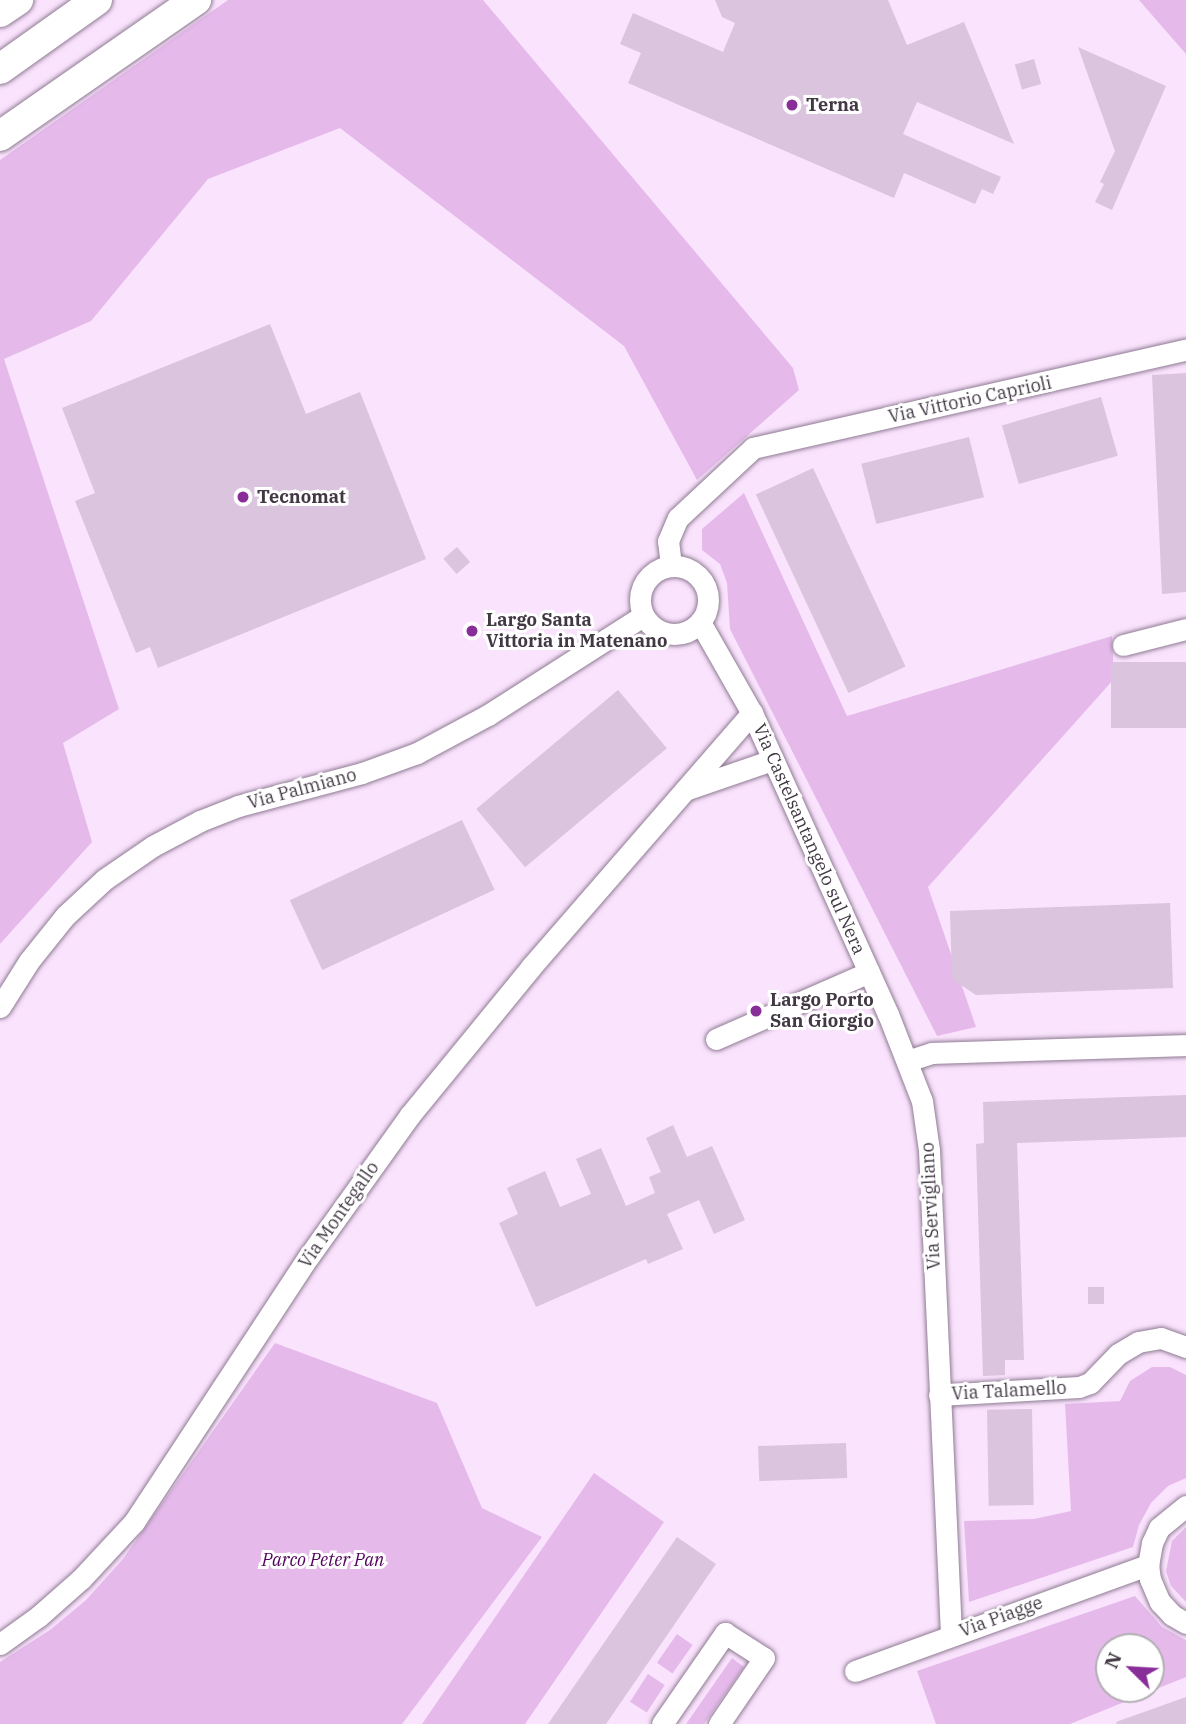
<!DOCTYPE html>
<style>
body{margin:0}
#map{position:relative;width:1186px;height:1724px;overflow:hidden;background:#fae3fd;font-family:"IBM Plex Serif",serif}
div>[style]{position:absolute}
.green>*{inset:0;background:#e5baeb;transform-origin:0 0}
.building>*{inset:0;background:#dbc4de;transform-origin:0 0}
.roads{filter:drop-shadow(0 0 2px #8f7b93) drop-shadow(0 0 2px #8f7b93)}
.minor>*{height:21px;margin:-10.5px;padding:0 10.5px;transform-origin:10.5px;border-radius:10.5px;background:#fff}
.minor>.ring{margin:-10.5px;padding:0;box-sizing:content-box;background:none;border:21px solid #fff;border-radius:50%}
.highway>*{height:30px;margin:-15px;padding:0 15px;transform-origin:15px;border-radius:15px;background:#fff}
.dots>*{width:19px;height:19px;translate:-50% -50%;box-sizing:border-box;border:4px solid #fff;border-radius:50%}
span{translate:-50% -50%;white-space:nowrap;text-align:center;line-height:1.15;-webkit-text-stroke:6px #fff;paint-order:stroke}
.poi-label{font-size:18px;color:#413843;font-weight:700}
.left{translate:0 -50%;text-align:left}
.street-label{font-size:18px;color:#413843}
.park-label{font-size:18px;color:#53045e;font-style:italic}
.north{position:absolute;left:1095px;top:1633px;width:70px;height:70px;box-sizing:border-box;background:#fff;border:2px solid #b3afb4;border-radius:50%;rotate:294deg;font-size:19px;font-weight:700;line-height:28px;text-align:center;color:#413843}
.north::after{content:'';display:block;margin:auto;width:24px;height:32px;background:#892d98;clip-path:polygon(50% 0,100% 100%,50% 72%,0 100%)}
</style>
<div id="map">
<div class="green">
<i style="clip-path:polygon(228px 0,483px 0,793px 368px,799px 390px,697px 480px,624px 346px,340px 128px,208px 179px,91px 321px,4px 359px,119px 709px,63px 743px,92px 842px,0 944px,0 160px)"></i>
<i style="clip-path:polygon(1139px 0,1186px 0,1186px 54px,1172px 38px)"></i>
<i style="clip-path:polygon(744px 493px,847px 716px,1112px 636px,1114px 679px,928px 887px,976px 1027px,937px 1036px,730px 629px,727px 583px,720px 564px,702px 550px,702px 529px)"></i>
<i style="clip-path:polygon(275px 1343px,437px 1403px,482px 1508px,542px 1537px,402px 1724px,0 1724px,0 1662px,50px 1630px,86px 1600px,123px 1559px)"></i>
<i style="clip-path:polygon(1152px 1367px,1170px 1367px,1186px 1375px,1186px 1478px,1168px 1486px,1151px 1503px,1139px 1525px,1133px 1547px,969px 1602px,964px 1521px,1034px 1519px,1071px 1511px,1065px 1404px,1120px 1401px,1130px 1381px)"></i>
<i style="clip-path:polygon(594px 1473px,664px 1522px,525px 1724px,422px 1724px)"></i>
<i style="clip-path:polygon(1186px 1527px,1186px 1602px,1171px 1586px,1166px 1571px,1172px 1541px)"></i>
<i style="clip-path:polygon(evenodd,1135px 1596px,1162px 1627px,1186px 1640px,1186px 1677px,1070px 1724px,936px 1724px,917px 1671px,1135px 1596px,1109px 1647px,1151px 1647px,1151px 1689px,1109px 1689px,1109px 1647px)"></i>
<i style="left:677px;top:1634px;width:19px;height:35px;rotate:35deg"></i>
<i style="clip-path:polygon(732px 1658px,744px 1667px,704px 1724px,686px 1724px)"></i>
<i style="left:648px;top:1674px;width:20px;height:33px;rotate:33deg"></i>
</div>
<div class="building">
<i style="clip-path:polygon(715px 0,888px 0,907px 45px,964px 22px,1014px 144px,917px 102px,903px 134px,1001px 177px,993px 194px,982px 189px,975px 204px,904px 173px,894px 198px,628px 83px,641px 53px,620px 44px,633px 13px,723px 52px,735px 23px,722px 17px)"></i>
<i style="clip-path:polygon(1078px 47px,1166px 86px,1112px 210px,1095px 202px,1104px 184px,1100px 182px,1115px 151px)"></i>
<i style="left:1034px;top:59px;width:26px;height:20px;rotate:74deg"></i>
<i style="clip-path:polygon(270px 324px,306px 414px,360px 392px,426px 559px,158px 668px,150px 647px,136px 653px,75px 501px,95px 493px,62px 408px)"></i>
<i style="clip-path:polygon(1186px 373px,1186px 592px,1162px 594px,1152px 375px)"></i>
<i style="left:1101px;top:397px;width:61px;height:103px;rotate:74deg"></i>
<i style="left:969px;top:437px;width:62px;height:111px;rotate:76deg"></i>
<i style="left:813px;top:468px;width:219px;height:63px;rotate:65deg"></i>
<i style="left:457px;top:547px;width:20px;height:18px;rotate:49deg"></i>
<i style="left:1186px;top:662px;width:66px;height:75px;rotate:90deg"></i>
<i style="left:618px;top:690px;width:76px;height:185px;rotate:50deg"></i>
<i style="left:462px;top:820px;width:77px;height:190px;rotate:65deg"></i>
<i style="clip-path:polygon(1170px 903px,1173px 988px,976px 995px,952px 979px,950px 911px)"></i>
<i style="clip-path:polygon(1186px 1095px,1186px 1137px,1017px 1143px,1024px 1360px,1005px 1360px,1005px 1375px,983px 1376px,976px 1144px,984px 1143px,983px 1102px)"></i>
<i style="clip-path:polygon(673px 1125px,687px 1157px,712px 1146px,745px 1220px,714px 1234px,699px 1200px,667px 1214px,683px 1249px,648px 1264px,646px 1259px,536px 1307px,499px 1223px,518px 1214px,507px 1188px,545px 1171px,560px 1207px,591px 1194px,576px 1159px,601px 1148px,626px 1206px,655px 1193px,649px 1177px,661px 1172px,646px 1138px)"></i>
<i style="left:1088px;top:1287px;width:16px;height:17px"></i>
<i style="left:1032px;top:1409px;width:96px;height:45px;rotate:89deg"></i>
<i style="left:846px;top:1443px;width:35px;height:88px;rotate:88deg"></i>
<i style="clip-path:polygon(677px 1537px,716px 1564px,606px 1724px,548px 1724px)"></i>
<i style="clip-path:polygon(1186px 1697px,1186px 1724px,1117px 1724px,1116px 1722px)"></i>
</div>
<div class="roads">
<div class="minor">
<i style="left:671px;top:565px;width:24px;rotate:-97deg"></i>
<i style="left:668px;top:541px;width:25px;rotate:-67deg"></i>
<i style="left:678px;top:518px;width:103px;rotate:-43deg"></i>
<i style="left:753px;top:448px;width:444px;rotate:-12.8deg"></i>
<i class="ring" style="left:640px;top:566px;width:47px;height:47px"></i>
<i style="left:700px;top:622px;width:105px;rotate:60.3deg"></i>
<i style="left:752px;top:713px;width:330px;rotate:65.7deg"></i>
<i style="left:888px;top:1014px;width:93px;rotate:68.7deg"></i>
<i style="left:922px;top:1101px;width:49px;rotate:81.9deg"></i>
<i style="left:929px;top:1150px;width:485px;rotate:87.4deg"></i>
<i style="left:1123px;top:645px;width:65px;rotate:-14.3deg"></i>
<i style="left:688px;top:789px;width:89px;rotate:-19deg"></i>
<i style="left:0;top:1007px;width:54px;rotate:-57.8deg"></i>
<i style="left:29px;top:961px;width:58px;rotate:-51.3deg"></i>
<i style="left:65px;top:916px;width:54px;rotate:-42.8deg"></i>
<i style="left:105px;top:879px;width:58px;rotate:-34.5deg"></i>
<i style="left:153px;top:846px;width:53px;rotate:-28deg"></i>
<i style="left:200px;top:821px;width:41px;rotate:-21.5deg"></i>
<i style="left:238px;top:806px;width:128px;rotate:-14.9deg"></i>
<i style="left:362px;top:773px;width:59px;rotate:-20deg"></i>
<i style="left:417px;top:753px;width:81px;rotate:-28.2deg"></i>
<i style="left:488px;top:715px;width:184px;rotate:-32.6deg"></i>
<i style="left:716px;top:1039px;width:167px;rotate:-23.6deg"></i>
<i style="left:907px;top:1061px;width:26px;rotate:-18deg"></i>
<i style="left:932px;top:1053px;width:254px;rotate:-1.8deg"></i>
<i style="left:939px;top:1395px;width:140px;rotate:-3.3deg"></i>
<i style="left:1079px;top:1387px;width:12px;rotate:-20deg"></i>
<i style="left:1090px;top:1383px;width:40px;rotate:-46deg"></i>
<i style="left:1118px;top:1354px;width:23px;rotate:-31deg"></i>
<i style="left:1138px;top:1342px;width:23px;rotate:-10deg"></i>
<i style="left:1161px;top:1338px;width:27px;rotate:20deg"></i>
<i style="left:1186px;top:1506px;width:35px;rotate:141deg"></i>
<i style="left:1159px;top:1528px;width:17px;rotate:115deg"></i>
<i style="left:1152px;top:1543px;width:22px;rotate:100deg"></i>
<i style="left:1148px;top:1565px;width:14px;rotate:82deg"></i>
<i style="left:1150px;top:1579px;width:25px;rotate:67deg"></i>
<i style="left:1160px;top:1602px;width:18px;rotate:47deg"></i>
<i style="left:1172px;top:1615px;width:16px;rotate:30deg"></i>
<i style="left:0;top:1644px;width:48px;rotate:-35.7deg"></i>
<i style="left:39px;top:1616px;width:56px;rotate:-41.4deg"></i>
<i style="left:81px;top:1579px;width:78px;rotate:-47.1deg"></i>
<i style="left:134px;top:1522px;width:318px;rotate:-56.7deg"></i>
<i style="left:309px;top:1256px;width:173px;rotate:-54.4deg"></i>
<i style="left:410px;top:1115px;width:191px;rotate:-50.7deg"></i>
<i style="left:531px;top:967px;width:337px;rotate:-49deg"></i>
<i style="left:855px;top:1671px;width:312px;rotate:-19.9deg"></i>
<i style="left:662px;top:1724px;width:111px;rotate:-55.3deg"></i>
<i style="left:725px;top:1633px;width:46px;rotate:32.7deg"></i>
<i style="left:764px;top:1658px;width:80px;rotate:124.3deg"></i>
</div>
<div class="highway">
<i style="left:0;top:12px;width:22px;rotate:-34deg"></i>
<i style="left:0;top:69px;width:119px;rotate:-35.4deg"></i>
<i style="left:0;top:136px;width:239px;rotate:-34.8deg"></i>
</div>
</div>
<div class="dots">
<i style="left:792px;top:105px;background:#892d98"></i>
<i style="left:243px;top:497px;background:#892d98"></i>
<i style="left:472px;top:631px;background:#892d98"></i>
<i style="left:756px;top:1011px;background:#892d98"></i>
</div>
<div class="poi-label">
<span class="left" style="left:806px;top:105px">Terna</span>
<span class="left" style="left:257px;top:497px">Tecnomat</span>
<span class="left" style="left:486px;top:631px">Largo Santa<br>Vittoria in Matenano</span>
<span class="left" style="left:770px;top:1011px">Largo Porto<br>San Giorgio</span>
</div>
<div class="street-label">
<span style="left:970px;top:400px;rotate:-12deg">Via Vittorio Caprioli</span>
<span style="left:302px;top:789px;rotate:-15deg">Via Palmiano</span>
<span style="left:809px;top:839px;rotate:66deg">Via Castelsantangelo sul Nera</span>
<span style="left:931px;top:1206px;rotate:-93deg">Via Servigliano</span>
<span style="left:339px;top:1215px;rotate:-55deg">Via Montegallo</span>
<span style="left:1009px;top:1391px;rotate:-3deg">Via Talamello</span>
<span style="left:1001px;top:1617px;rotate:-20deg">Via Piagge</span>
</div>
<div class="park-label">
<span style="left:323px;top:1560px">Parco Peter Pan</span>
</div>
<div class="north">N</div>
</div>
